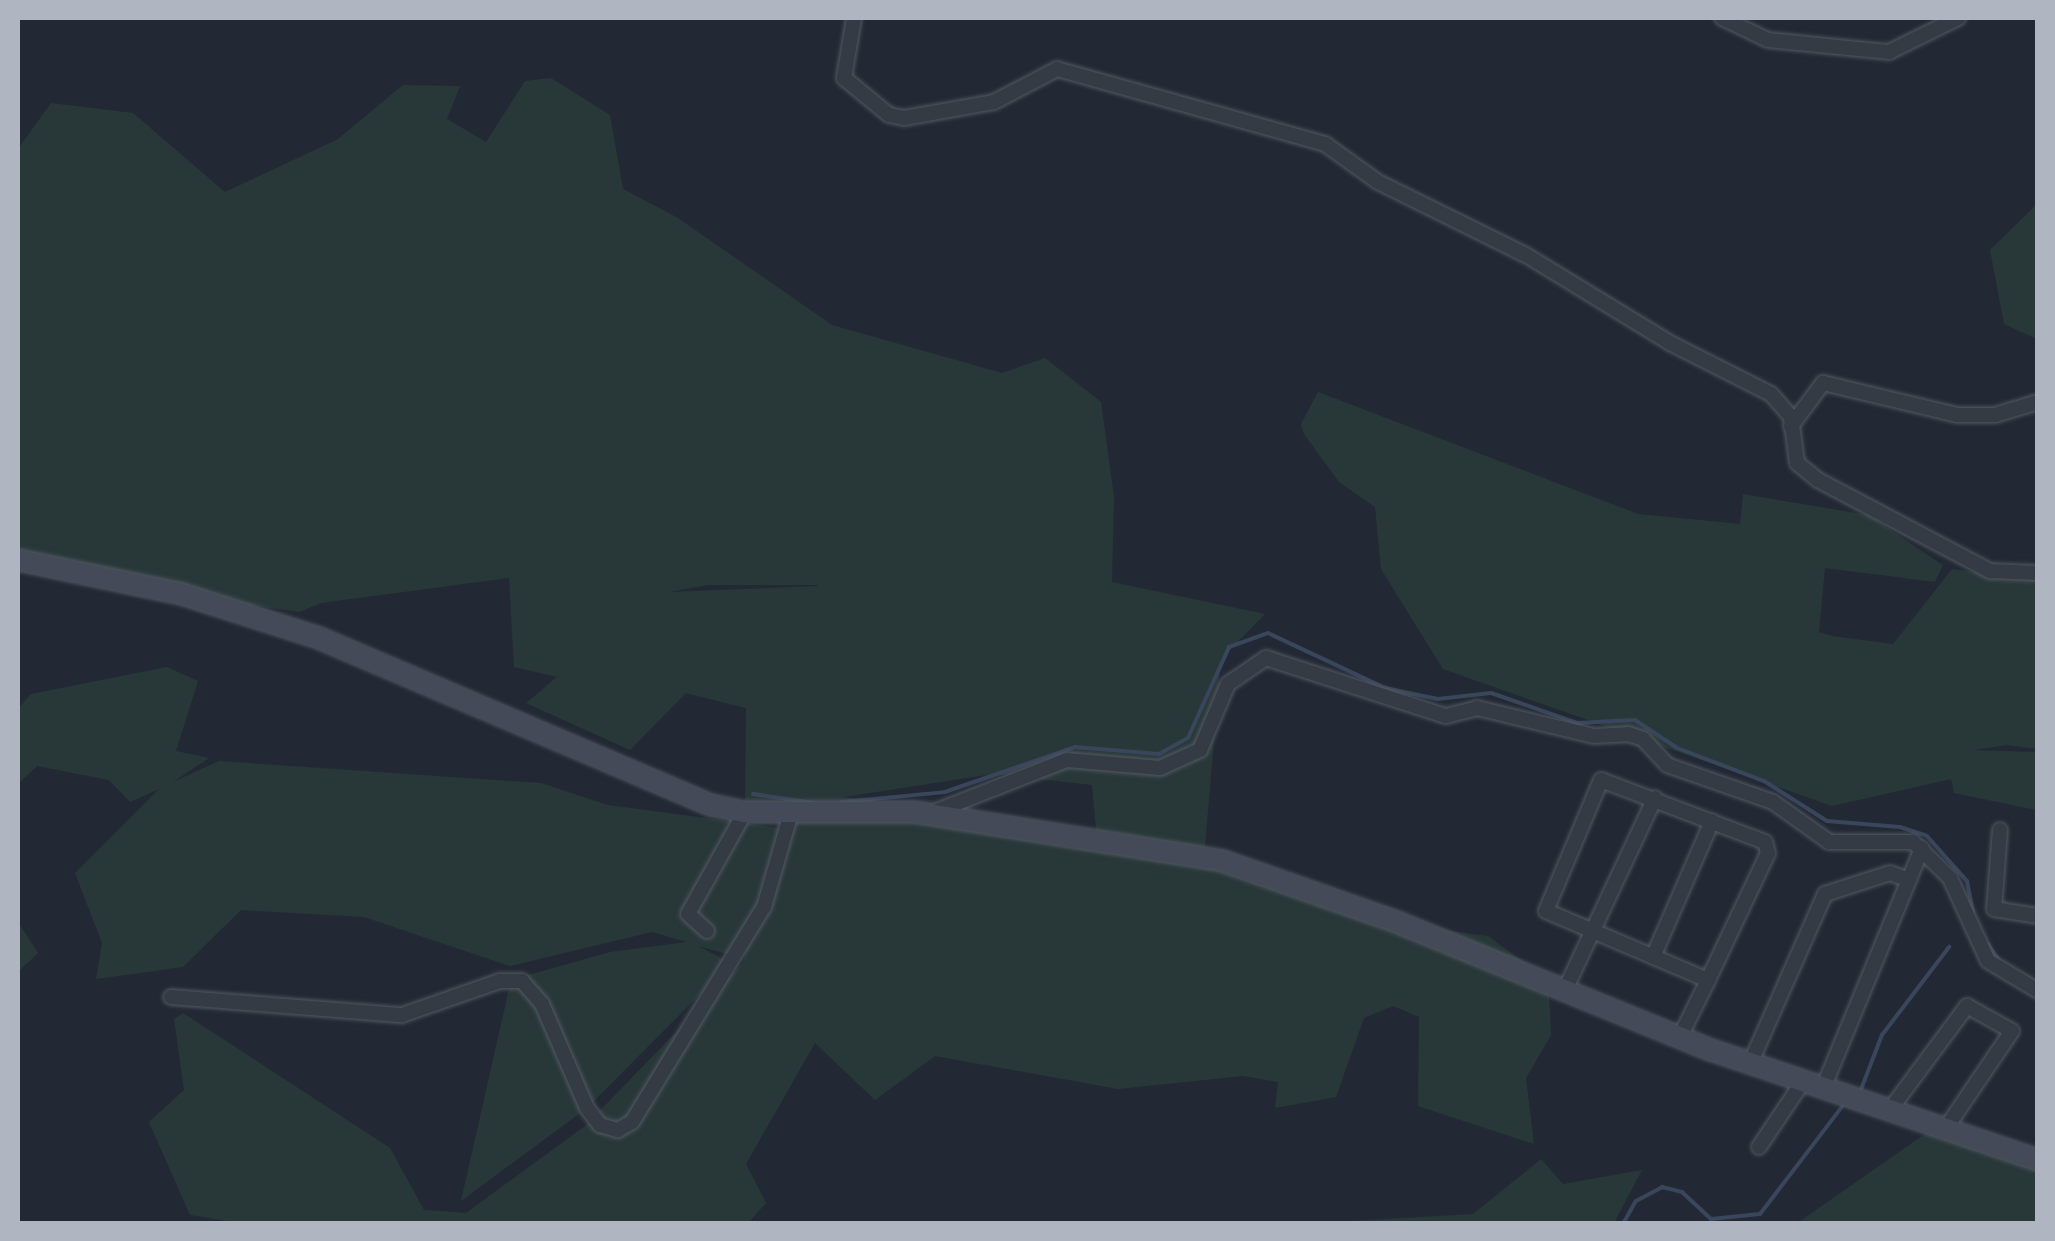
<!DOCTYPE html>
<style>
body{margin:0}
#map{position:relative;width:2055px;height:1241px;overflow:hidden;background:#222934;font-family:Roboto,sans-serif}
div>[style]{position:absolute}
.green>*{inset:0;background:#283839}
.stream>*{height:4px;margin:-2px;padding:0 2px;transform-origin:2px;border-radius:2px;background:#39465b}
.roads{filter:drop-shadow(0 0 2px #535962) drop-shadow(0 0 2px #535962)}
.street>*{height:14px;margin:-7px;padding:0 7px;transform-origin:7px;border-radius:7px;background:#353b45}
.secondary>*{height:20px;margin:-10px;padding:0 10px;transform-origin:10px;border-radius:10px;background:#444a57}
span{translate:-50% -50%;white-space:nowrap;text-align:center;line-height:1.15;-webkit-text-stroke:8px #1b2029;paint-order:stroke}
.frame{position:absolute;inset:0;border:20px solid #b0b6c1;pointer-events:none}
</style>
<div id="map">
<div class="green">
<i style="clip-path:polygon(evenodd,551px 78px,610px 115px,623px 189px,678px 218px,832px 325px,1002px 373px,1045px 358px,1101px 402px,1114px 497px,1112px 582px,1265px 614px,1221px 659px,1204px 857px,1378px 921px,1488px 936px,1525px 963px,1548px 983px,1550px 1011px,1551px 1035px,1526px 1078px,1534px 1144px,1418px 1106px,1419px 1017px,1393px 1006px,1364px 1018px,1336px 1097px,1275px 1108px,1278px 1082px,1243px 1076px,1118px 1089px,935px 1056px,875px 1100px,815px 1043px,746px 1164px,766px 1203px,748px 1223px,246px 1224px,190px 1215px,149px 1122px,184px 1090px,174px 1019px,183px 1013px,390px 1148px,424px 1210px,466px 1213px,585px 1126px,743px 963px,757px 910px,731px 955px,698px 946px,731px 963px,587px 1108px,461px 1201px,511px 980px,610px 952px,687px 942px,652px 932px,510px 966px,364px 917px,241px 910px,183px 967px,96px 979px,102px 943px,75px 873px,159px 789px,130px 802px,109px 780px,37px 766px,18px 784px,18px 709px,31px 694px,167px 667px,198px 681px,176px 751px,209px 758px,173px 782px,219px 761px,541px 783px,608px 805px,780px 828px,786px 806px,745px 812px,746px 708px,686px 693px,630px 750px,526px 703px,557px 677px,514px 667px,509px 578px,321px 603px,299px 612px,18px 571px,18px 149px,51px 103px,133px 113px,225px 192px,338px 139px,403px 85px,460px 86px,447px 119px,486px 142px,525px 81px,551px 78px,708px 585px,818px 585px,818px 586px,669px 592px,708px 585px,551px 78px,993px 774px,1092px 785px,1097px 840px,844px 797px,993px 774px)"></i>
<i style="clip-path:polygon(2037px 204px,2037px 339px,2004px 324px,1990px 250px)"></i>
<i style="clip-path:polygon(1318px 392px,1638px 514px,1740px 524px,1743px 494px,1868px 515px,1943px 565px,1935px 582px,1825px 568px,1819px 632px,1832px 636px,1893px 644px,1952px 569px,2037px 580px,2037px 749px,2007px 745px,1974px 750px,2037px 752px,2037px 810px,1954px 793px,1951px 779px,1832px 806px,1443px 669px,1381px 569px,1375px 507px,1339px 482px,1304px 434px,1301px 424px)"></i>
<i style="clip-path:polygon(18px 922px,38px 953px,18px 972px)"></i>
<i style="clip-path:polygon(1935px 1127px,2037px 1171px,2037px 1223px,1796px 1224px)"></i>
<i style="clip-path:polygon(1541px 1159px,1563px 1184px,1642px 1170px,1614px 1223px,1317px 1223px,1473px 1214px)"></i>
</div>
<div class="stream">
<i style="left:753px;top:794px;width:61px;rotate:8.5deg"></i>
<i style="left:842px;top:802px;width:103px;rotate:-5.5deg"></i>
<i style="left:945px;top:792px;width:138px;rotate:-19.1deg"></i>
<i style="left:1075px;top:747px;width:84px;rotate:4.8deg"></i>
<i style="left:1159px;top:754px;width:33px;rotate:-29deg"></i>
<i style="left:1188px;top:738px;width:100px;rotate:-65.7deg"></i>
<i style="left:1229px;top:647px;width:41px;rotate:-19.7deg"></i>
<i style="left:1268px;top:633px;width:129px;rotate:25.2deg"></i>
<i style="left:1385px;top:688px;width:54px;rotate:11.7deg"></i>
<i style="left:1438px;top:699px;width:53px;rotate:-6.5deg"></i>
<i style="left:1491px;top:693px;width:91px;rotate:19.2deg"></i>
<i style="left:1577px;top:723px;width:58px;rotate:-3deg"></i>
<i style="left:1635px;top:720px;width:50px;rotate:33.7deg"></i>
<i style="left:1677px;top:748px;width:93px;rotate:20.8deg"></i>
<i style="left:1764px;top:781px;width:75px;rotate:32.4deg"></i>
<i style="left:1827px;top:821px;width:73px;rotate:4.7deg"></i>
<i style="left:1900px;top:827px;width:28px;rotate:18deg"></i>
<i style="left:1927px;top:836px;width:60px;rotate:48.4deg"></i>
<i style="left:1967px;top:881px;width:32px;rotate:79deg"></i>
<i style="left:1987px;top:943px;width:21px;rotate:55deg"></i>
<i style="left:1860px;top:1092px;width:61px;rotate:-68.9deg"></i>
<i style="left:1882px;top:1035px;width:111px;rotate:-52.7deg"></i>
<i style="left:1623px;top:1224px;width:26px;rotate:-61deg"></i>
<i style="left:1636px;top:1201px;width:30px;rotate:-28deg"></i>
<i style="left:1662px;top:1187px;width:21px;rotate:14deg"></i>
<i style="left:1682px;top:1192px;width:40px;rotate:43deg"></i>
<i style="left:1711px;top:1219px;width:49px;rotate:-5.8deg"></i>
<i style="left:1760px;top:1214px;width:138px;rotate:-52.6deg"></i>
</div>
<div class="roads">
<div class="street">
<i style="left:854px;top:18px;width:61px;rotate:99.5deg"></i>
<i style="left:844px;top:78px;width:58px;rotate:39.4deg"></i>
<i style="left:889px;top:115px;width:15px;rotate:11deg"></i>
<i style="left:904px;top:118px;width:91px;rotate:-10.1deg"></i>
<i style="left:994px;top:102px;width:71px;rotate:-27.6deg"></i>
<i style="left:1057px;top:69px;width:278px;rotate:15.6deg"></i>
<i style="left:1325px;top:144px;width:65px;rotate:35.6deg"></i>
<i style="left:1378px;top:182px;width:165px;rotate:26.3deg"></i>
<i style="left:1526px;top:255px;width:169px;rotate:31.4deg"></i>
<i style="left:1670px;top:343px;width:113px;rotate:26.8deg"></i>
<i style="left:1771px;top:394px;width:30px;rotate:49deg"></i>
<i style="left:1791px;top:417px;width:46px;rotate:82.6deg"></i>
<i style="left:1797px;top:463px;width:27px;rotate:39deg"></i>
<i style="left:1818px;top:480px;width:195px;rotate:27.9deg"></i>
<i style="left:1990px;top:571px;width:48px;rotate:2.4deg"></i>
<i style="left:1722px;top:18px;width:51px;rotate:25.6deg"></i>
<i style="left:1768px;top:40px;width:122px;rotate:5.7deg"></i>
<i style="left:1889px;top:52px;width:77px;rotate:-26.2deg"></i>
<i style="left:1791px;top:426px;width:54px;rotate:-53.3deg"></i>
<i style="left:1823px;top:383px;width:138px;rotate:13.4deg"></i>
<i style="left:1957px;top:415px;width:38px"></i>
<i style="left:1995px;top:415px;width:45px;rotate:-16.8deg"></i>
<i style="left:929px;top:814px;width:148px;rotate:-21.4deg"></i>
<i style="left:1067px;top:760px;width:93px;rotate:4.9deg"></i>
<i style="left:1160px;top:768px;width:44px;rotate:-24.2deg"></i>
<i style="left:1200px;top:750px;width:72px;rotate:-67deg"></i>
<i style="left:1228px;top:684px;width:46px;rotate:-34.4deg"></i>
<i style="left:1266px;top:658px;width:189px;rotate:17.9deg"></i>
<i style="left:1446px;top:716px;width:32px;rotate:-14deg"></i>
<i style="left:1477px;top:708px;width:120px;rotate:13.5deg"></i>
<i style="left:1594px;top:736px;width:34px;rotate:-3deg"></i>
<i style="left:1628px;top:734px;width:16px;rotate:18deg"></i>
<i style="left:1643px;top:739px;width:35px;rotate:47deg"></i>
<i style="left:1667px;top:765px;width:112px;rotate:19.2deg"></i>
<i style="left:1773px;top:802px;width:69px;rotate:35.5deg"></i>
<i style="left:1829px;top:842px;width:84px"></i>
<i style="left:1913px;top:842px;width:52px;rotate:44.2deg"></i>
<i style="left:1950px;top:878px;width:91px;rotate:65.4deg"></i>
<i style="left:1988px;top:961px;width:58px;rotate:31deg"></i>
<i style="left:2000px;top:830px;width:79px;rotate:94.3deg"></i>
<i style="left:1994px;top:909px;width:45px;rotate:9deg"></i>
<i style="left:707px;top:931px;width:25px;rotate:-138deg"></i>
<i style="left:688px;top:914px;width:117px;rotate:-60.8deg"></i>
<i style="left:1653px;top:957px;width:148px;rotate:-66.5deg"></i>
<i style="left:1565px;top:990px;width:212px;rotate:-64.9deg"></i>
<i style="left:171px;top:997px;width:232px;rotate:4.5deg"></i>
<i style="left:402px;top:1015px;width:104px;rotate:-19.1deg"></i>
<i style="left:500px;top:981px;width:22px"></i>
<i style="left:522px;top:981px;width:30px;rotate:49deg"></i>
<i style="left:542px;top:1004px;width:113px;rotate:66.6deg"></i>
<i style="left:587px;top:1108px;width:21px;rotate:53deg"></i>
<i style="left:600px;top:1125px;width:19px;rotate:16deg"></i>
<i style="left:618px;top:1130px;width:16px;rotate:-30deg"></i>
<i style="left:632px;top:1122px;width:252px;rotate:-58.5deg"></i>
<i style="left:764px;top:907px;width:98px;rotate:-74deg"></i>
<i style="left:1680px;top:1037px;width:64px;rotate:-63.8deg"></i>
<i style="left:1708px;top:980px;width:140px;rotate:-64.7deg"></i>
<i style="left:1768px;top:853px;width:11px;rotate:-105deg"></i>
<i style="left:1765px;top:842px;width:175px;rotate:-159.3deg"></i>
<i style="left:1601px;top:780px;width:142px;rotate:112.8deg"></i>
<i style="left:1546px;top:911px;width:176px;rotate:23.1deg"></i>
<i style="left:1750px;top:1064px;width:186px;rotate:-66.2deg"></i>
<i style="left:1825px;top:894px;width:68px;rotate:-17.9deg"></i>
<i style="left:1890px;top:873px;width:20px;rotate:20deg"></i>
<i style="left:1824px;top:1086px;width:257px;rotate:-67.6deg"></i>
<i style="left:1892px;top:1107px;width:126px;rotate:-53.4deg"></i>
<i style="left:1967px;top:1006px;width:51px;rotate:29.1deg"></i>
<i style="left:2012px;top:1031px;width:114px;rotate:124.2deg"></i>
<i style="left:1759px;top:1147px;width:81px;rotate:-56.1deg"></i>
</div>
<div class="secondary">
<i style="left:18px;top:560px;width:167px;rotate:11.7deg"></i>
<i style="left:182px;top:594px;width:144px;rotate:17.8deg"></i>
<i style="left:319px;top:638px;width:426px;rotate:23.1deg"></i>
<i style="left:711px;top:805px;width:35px;rotate:12deg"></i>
<i style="left:745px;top:812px;width:170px"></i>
<i style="left:915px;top:812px;width:312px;rotate:9deg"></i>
<i style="left:1223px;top:861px;width:184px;rotate:19.3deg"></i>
<i style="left:1397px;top:922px;width:339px;rotate:22.2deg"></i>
<i style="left:1711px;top:1050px;width:345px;rotate:18.6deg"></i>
</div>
</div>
<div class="frame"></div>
</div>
